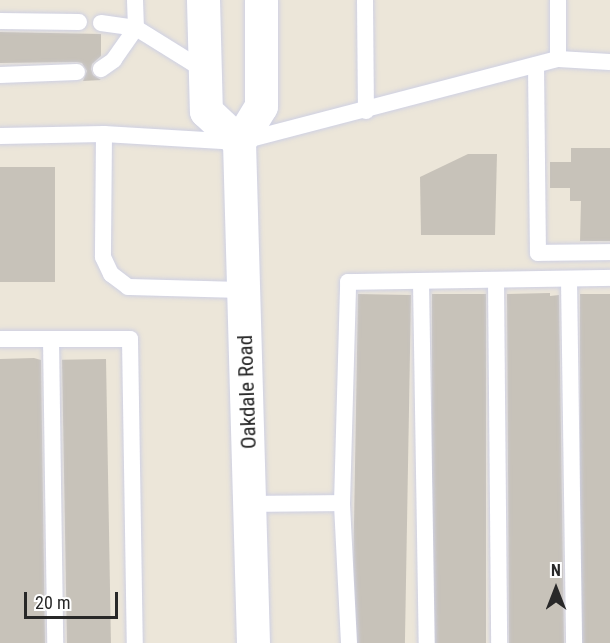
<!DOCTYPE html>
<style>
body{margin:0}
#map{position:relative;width:610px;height:643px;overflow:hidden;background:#ece6d9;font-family:"Roboto Condensed",sans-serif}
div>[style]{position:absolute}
.building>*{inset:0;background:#c7c2b9;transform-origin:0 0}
.roads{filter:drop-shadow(0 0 2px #ced0e3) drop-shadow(0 0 2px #ced0e3)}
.service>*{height:16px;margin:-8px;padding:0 8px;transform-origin:8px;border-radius:8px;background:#fff}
.secondary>*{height:33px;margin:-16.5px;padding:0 16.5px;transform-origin:16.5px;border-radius:16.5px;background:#fff}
span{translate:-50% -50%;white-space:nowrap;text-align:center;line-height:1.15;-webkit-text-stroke:5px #fff;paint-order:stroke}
.street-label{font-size:21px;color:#282828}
.north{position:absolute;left:526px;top:559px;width:60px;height:60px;-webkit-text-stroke:4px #fff;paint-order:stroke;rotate:0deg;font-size:16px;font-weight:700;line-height:24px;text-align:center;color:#282828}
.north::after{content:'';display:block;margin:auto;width:21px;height:27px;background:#282828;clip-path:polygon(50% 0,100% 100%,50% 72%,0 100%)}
.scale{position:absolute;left:24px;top:592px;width:94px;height:27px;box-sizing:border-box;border:3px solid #282828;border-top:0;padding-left:8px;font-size:18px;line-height:21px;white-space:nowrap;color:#282828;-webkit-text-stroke:4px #fff;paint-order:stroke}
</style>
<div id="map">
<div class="building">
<i style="clip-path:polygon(0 32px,101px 34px,101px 56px,92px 64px,91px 69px,93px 75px,101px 80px,83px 81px,87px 71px,82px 63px,77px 62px,0 63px)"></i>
<i style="clip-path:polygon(571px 148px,610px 148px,610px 241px,580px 241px,581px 201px,570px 201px,570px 188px,550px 188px,550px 162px,571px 162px)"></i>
<i style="clip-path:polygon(468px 154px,497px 154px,495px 235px,421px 235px,420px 177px)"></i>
<i style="left:0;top:167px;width:55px;height:115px"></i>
<i style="clip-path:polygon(550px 293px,550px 296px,559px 295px,564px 643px,509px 643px,507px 294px)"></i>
<i style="left:358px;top:294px;width:53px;height:349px;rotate:1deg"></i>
<i style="left:432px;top:294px;width:54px;height:349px"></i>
<i style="left:610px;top:294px;width:349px;height:30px;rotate:90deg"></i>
<i style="clip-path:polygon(34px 358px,41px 360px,45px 643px,0 643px,0 359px)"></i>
<i style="left:106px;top:359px;width:284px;height:44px;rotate:89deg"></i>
</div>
<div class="roads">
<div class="service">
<i style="left:135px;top:0;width:28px;rotate:88deg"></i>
<i style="left:136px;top:28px;width:81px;rotate:31.9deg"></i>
<i style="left:365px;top:0;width:111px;rotate:89.5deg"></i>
<i style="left:0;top:21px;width:79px;rotate:0.7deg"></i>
<i style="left:101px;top:23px;width:35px;rotate:8deg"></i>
<i style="left:136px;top:28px;width:39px;rotate:125deg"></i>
<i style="left:114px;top:60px;width:16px;rotate:145deg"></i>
<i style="left:558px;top:59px;width:52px;rotate:3.3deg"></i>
<i style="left:536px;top:65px;width:188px;rotate:89.4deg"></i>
<i style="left:538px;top:253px;width:72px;rotate:-0.8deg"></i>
<i style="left:0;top:75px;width:77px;rotate:-2.2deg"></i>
<i style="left:104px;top:134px;width:123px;rotate:90.5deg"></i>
<i style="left:103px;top:257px;width:19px;rotate:65deg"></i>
<i style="left:111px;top:274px;width:21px;rotate:37deg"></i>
<i style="left:128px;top:287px;width:115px;rotate:1.5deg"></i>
<i style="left:0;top:136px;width:104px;rotate:-1.1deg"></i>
<i style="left:104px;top:134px;width:135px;rotate:3.4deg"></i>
<i style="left:239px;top:142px;width:330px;rotate:-14.6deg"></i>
<i style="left:558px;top:59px;width:59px;rotate:-90deg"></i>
<i style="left:569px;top:279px;width:364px;rotate:89.2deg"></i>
<i style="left:496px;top:280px;width:363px;rotate:89.5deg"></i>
<i style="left:421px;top:281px;width:362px;rotate:89.1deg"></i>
<i style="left:0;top:339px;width:130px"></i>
<i style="left:130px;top:339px;width:304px;rotate:89.1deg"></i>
<i style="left:51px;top:339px;width:304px;rotate:89.2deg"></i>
<i style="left:251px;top:504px;width:91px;rotate:-0.6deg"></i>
<i style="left:349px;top:643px;width:140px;rotate:-92.9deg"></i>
<i style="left:342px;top:503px;width:221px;rotate:-88.4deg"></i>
<i style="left:348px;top:282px;width:262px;rotate:-0.9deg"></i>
</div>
<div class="secondary">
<i style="left:203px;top:0;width:111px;rotate:88.5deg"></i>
<i style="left:206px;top:111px;width:45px;rotate:43.2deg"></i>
<i style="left:253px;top:643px;width:501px;rotate:-91.6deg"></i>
<i style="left:239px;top:142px;width:42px;rotate:-58.6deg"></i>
<i style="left:261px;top:106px;width:106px;rotate:-90deg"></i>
</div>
</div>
<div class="street-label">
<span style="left:247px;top:392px;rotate:-92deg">Oakdale Road</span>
</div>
<div class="north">N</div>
<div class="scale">20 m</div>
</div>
